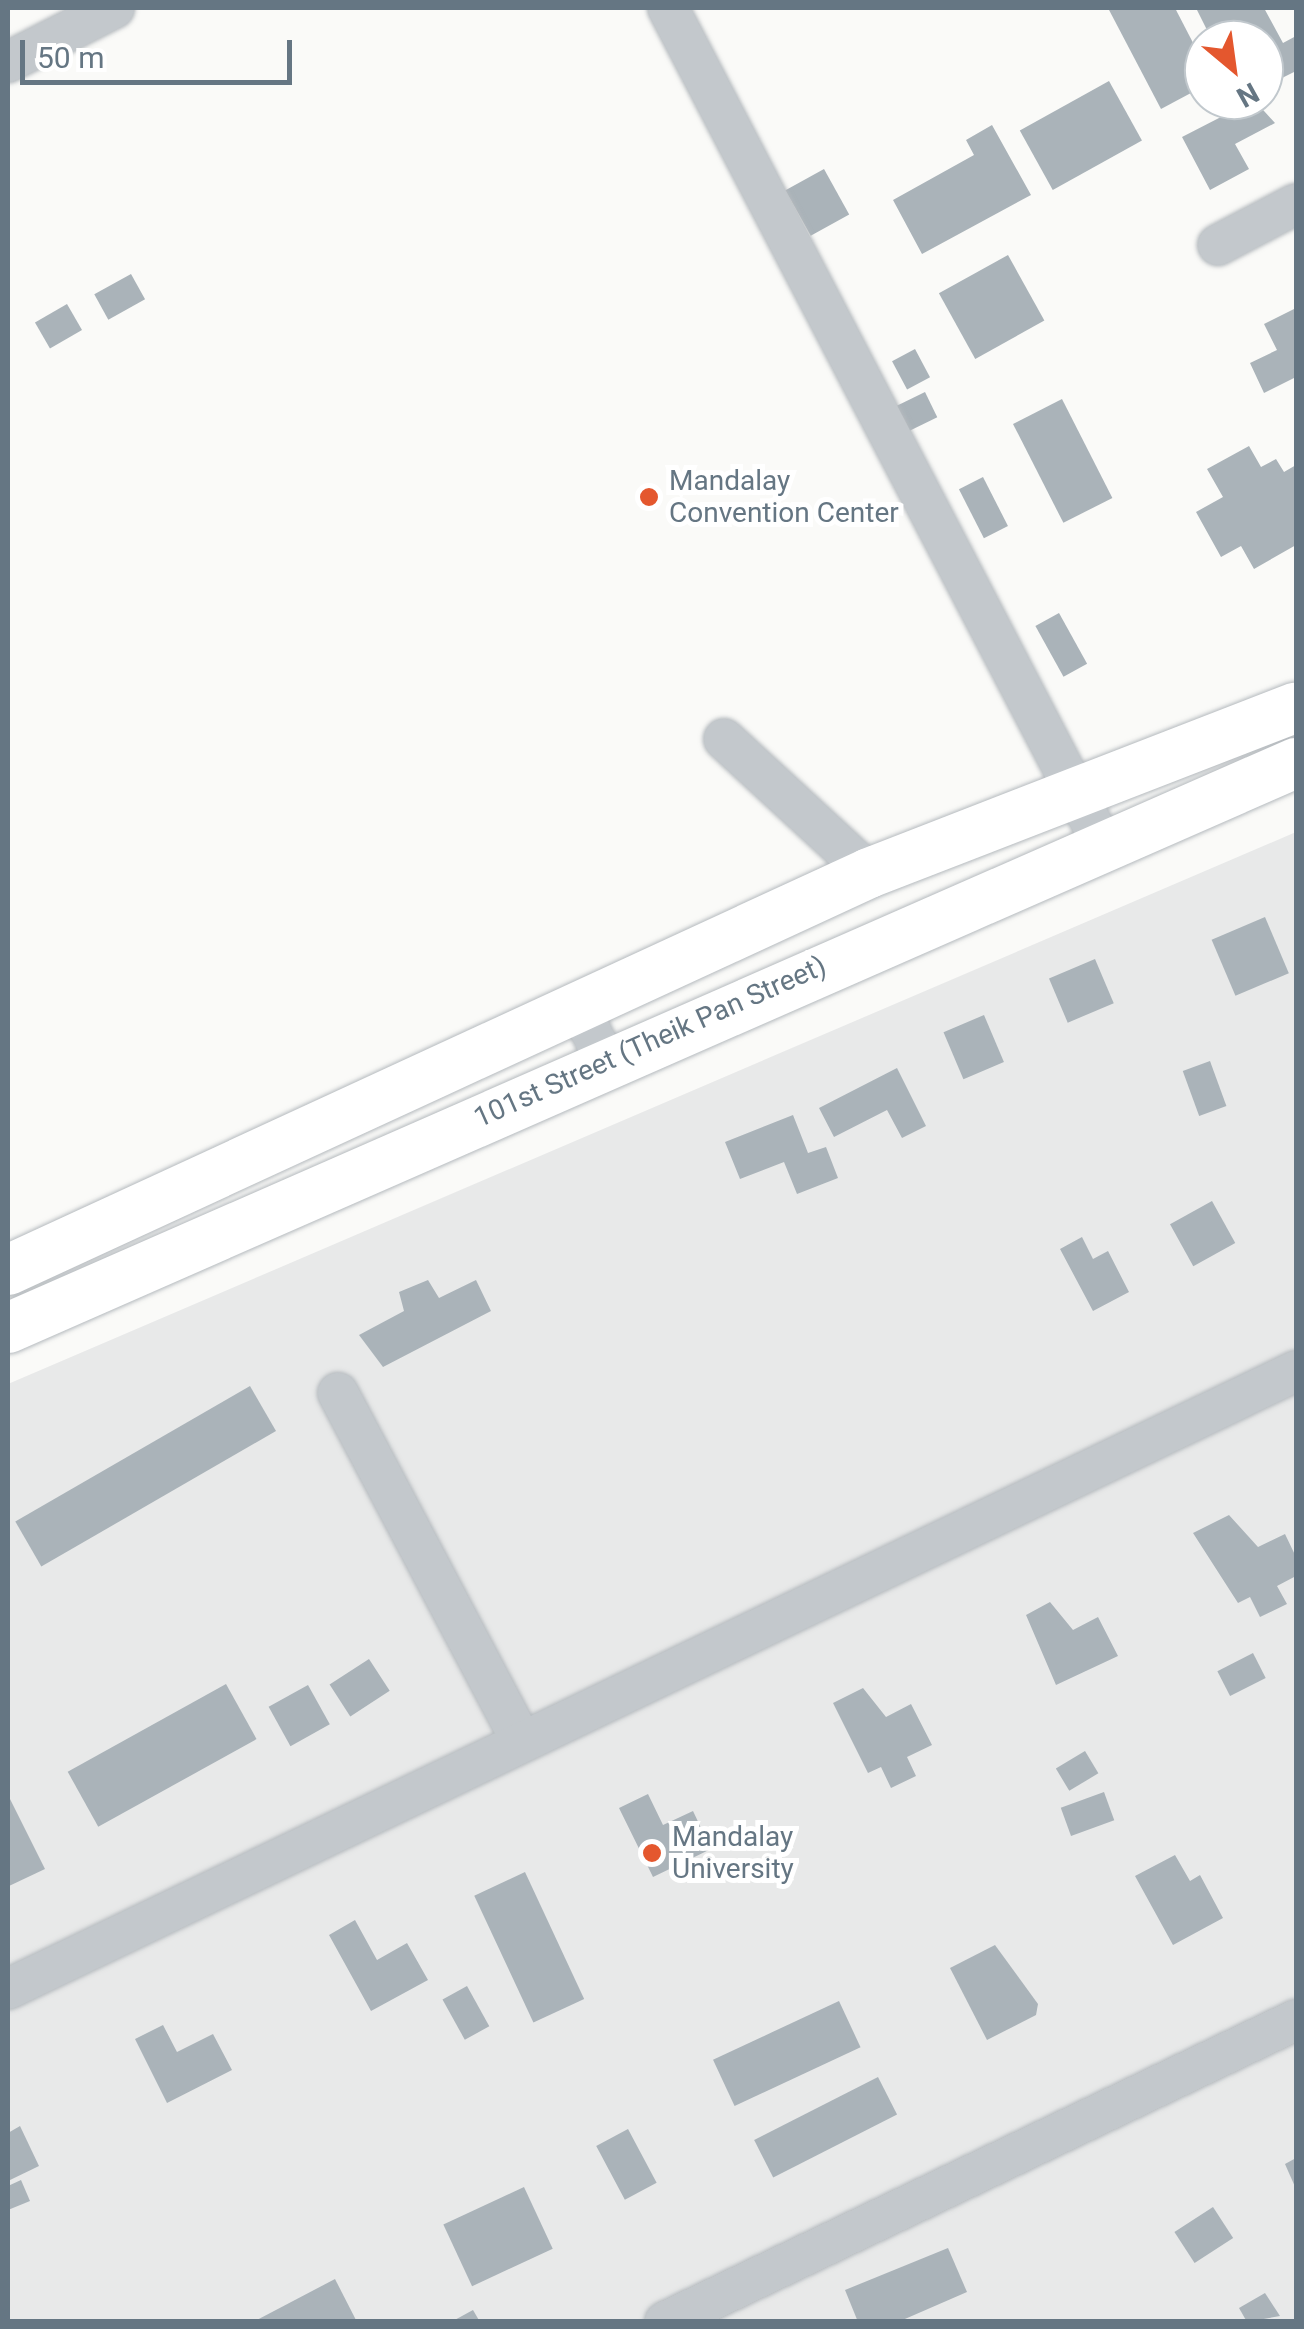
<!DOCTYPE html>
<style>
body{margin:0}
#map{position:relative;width:1304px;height:2329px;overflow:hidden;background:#fafaf8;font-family:Roboto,sans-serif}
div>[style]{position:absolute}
.built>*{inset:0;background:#e8e9e9}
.building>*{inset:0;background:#aab3b9;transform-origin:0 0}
.roads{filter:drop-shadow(0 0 2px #b5babe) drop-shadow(0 0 2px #b5babe)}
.minor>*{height:40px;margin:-20px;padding:0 20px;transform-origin:20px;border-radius:20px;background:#c3c8cc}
.major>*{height:50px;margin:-25px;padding:0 25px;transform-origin:25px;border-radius:25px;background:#fff}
.dots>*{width:28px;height:28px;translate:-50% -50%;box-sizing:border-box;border:5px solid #fff;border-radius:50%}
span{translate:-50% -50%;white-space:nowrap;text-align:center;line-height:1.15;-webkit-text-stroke:10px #fff;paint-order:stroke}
.poi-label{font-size:28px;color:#657683}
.left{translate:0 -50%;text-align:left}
.street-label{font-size:28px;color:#657683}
.frame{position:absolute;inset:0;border:10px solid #657683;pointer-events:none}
.north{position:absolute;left:1184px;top:20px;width:100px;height:100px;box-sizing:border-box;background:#fff;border:2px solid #c1c8cd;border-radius:50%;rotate:151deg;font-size:28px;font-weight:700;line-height:40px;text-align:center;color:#657683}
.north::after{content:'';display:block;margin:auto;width:35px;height:45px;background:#e4572e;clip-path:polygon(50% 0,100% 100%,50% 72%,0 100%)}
.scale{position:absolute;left:20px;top:40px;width:272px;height:45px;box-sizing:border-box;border:5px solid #657683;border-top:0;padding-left:12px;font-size:30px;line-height:35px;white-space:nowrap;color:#657683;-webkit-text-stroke:8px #fff;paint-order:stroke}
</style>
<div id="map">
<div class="built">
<i style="clip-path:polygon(1296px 832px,1296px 2321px,8px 2321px,8px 1384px)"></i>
</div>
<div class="building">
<i style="clip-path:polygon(1108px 8px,1175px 8px,1204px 64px,1204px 86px,1161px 109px)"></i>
<i style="clip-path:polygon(1196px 8px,1264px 8px,1283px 43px,1296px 36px,1296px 71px,1264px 87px,1264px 40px,1212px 40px)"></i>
<i style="left:1109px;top:81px;width:68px;height:102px;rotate:61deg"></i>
<i style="clip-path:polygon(1254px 100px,1275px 123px,1235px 144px,1249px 169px,1210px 190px,1182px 137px)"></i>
<i style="clip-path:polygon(992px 125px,1031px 195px,922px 254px,893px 200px,974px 155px,966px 140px)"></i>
<i style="left:824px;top:169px;width:52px;height:44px;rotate:61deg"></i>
<i style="left:1008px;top:255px;width:75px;height:79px;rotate:61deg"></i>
<i style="left:131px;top:274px;width:29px;height:42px;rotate:61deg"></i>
<i style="left:67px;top:304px;width:30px;height:37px;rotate:60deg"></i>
<i style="clip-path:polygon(1296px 308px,1296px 377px,1264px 393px,1250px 363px,1277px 350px,1264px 324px)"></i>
<i style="left:915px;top:349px;width:32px;height:26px;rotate:62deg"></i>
<i style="left:925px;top:392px;width:28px;height:33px;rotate:64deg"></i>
<i style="left:1062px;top:399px;width:111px;height:55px;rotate:63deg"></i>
<i style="clip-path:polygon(1249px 446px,1261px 467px,1276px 459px,1284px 472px,1296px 465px,1296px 545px,1254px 569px,1241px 546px,1221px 557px,1196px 512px,1223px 497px,1207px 469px)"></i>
<i style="left:983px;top:477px;width:55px;height:27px;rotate:63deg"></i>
<i style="left:1059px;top:613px;width:58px;height:27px;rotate:61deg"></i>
<i style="left:1265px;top:917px;width:61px;height:58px;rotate:67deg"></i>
<i style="left:1095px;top:959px;width:48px;height:50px;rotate:67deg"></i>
<i style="left:984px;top:1015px;width:51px;height:44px;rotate:67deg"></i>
<i style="left:1210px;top:1061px;width:48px;height:29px;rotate:70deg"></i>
<i style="clip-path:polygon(897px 1068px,926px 1126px,902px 1138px,887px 1110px,834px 1137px,819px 1108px)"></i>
<i style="clip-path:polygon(793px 1115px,808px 1153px,826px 1147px,838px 1178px,797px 1194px,784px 1162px,740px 1179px,725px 1142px)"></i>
<i style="left:1212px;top:1201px;width:48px;height:48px;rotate:61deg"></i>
<i style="clip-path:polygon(1082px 1237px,1093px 1259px,1108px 1251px,1129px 1292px,1093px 1311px,1060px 1249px)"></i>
<i style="clip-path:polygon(428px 1280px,439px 1298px,476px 1280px,491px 1311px,383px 1367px,359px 1335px,404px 1311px,399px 1292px)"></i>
<i style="left:250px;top:1386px;width:52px;height:271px;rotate:60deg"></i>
<i style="clip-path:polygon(1229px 1515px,1258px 1547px,1285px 1534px,1296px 1557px,1296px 1576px,1277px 1586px,1287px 1604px,1260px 1617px,1250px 1597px,1238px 1603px,1193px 1533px)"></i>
<i style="clip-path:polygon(1050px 1602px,1073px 1630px,1098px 1617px,1118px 1656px,1056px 1685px,1026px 1615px)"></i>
<i style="left:1253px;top:1653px;width:28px;height:40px;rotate:63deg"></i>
<i style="left:369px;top:1659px;width:38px;height:47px;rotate:57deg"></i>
<i style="left:226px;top:1684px;width:63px;height:181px;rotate:61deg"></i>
<i style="left:308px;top:1685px;width:45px;height:45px;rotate:61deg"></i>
<i style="clip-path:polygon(863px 1688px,886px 1717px,911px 1704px,932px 1745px,907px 1757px,916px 1776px,891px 1788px,881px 1767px,868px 1773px,833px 1703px)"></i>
<i style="left:1085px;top:1751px;width:26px;height:34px;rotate:59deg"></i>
<i style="left:1104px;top:1792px;width:30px;height:46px;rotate:70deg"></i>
<i style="clip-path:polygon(648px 1794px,663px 1825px,693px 1811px,711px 1849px,653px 1877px,619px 1808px)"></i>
<i style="clip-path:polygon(8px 1795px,45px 1869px,9px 1886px,8px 1884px)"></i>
<i style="clip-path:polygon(1175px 1855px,1190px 1881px,1200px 1875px,1223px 1918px,1173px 1945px,1135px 1876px)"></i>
<i style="left:525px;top:1872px;width:140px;height:56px;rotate:65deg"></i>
<i style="clip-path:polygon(355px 1920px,377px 1960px,407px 1943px,428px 1980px,371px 2011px,329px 1935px)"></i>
<i style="clip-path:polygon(995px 1945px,1038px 2004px,1036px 2015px,987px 2040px,950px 1968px)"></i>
<i style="left:467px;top:1986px;width:46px;height:28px;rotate:61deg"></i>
<i style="left:839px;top:2001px;width:51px;height:139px;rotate:65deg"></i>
<i style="clip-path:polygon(163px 2025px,177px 2052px,213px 2034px,232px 2070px,167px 2103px,135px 2039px)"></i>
<i style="left:878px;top:2077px;width:42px;height:139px;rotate:63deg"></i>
<i style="clip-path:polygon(20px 2126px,39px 2166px,8px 2181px,8px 2133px)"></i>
<i style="left:628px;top:2129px;width:61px;height:36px;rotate:62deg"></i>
<i style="clip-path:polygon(1296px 2158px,1296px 2189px,1285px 2164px)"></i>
<i style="clip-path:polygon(21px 2180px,30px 2201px,8px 2210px,8px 2186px)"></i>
<i style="left:524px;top:2187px;width:68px;height:89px;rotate:65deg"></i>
<i style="left:1213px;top:2207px;width:37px;height:46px;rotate:57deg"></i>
<i style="clip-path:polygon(948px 2248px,967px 2292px,898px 2322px,858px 2322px,845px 2290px)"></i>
<i style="clip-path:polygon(335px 2279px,357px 2322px,253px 2322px)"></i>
<i style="clip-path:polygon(1265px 2293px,1280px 2316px,1247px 2322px,1239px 2308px)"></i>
<i style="clip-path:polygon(473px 2310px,480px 2322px,451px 2322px)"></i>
</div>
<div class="roads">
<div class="minor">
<i style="left:668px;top:8px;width:946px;rotate:62.54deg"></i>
<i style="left:8px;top:62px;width:119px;rotate:-27deg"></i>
<i style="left:1218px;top:245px;width:88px;rotate:-27.7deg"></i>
<i style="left:724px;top:739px;width:197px;rotate:42.7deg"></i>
<i style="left:579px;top:1007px;width:59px;rotate:63.9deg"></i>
<i style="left:338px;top:1393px;width:389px;rotate:62.2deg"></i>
<i style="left:8px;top:1989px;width:1429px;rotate:-25.63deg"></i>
<i style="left:665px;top:2322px;width:700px;rotate:-25.58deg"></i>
</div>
<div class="major">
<i style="left:8px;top:1270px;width:948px;rotate:-24.75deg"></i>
<i style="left:869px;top:873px;width:458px;rotate:-21.2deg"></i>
<i style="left:8px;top:1328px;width:1406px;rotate:-23.69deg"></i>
</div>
</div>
<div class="dots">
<i style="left:649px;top:497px;background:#e4572e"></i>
<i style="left:652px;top:1853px;background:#e4572e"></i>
</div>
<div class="poi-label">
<span class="left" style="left:669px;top:497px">Mandalay<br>Convention Center</span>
<span class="left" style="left:672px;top:1853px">Mandalay<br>University</span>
</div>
<div class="street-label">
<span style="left:650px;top:1042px;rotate:-24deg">101st Street (Theik Pan Street)</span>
</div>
<div class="frame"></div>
<div class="north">N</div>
<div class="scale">50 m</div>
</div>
